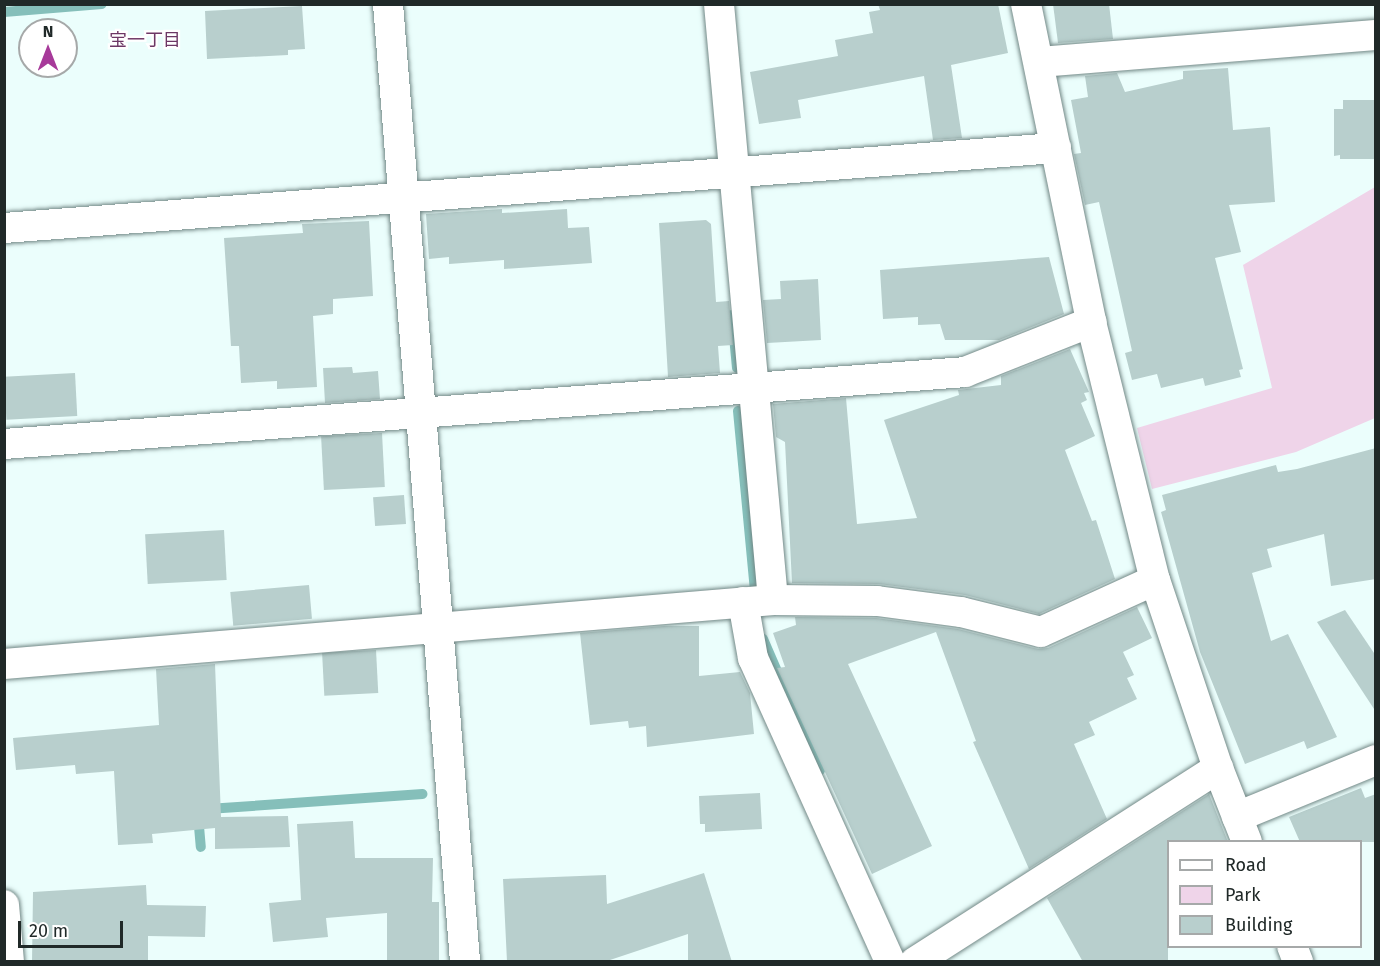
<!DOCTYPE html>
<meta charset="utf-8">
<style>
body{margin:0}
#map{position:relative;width:1380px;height:966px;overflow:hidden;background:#ebfefc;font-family:"Fira Sans","Noto Sans JP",sans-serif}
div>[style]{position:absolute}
.green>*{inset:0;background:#efd4e9}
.stream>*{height:10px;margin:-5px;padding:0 5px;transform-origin:5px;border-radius:5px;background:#85bfba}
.building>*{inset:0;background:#b8cfcd;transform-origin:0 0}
.roads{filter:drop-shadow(0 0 2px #728886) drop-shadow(0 0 2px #728886)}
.street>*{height:30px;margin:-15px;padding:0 15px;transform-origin:15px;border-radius:15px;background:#fff}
span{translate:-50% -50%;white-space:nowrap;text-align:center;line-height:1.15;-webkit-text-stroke:4.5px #fff;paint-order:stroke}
.neighbourhood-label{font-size:18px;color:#6d3765}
.frame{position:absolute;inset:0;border:6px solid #202928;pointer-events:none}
.legend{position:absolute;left:1167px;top:840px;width:195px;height:108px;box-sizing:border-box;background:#fff;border:2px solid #a6a9a9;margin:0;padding:8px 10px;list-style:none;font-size:18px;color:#202928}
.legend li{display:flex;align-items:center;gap:12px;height:30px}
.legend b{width:30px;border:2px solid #a6a9a9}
.north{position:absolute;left:18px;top:18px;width:60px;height:60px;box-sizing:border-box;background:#fff;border:2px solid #a6a9a9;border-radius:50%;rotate:0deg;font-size:16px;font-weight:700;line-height:24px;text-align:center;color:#202928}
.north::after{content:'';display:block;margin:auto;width:21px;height:27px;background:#a73a9a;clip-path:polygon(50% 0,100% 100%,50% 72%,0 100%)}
.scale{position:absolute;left:18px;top:921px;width:105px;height:27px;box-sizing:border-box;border:3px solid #202928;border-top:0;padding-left:8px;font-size:18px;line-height:21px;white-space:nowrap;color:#202928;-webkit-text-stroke:4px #fff;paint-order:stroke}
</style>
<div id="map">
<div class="green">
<i style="clip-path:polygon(1375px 187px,1375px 418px,1296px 452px,1152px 489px,1137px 428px,1272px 388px,1243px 265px)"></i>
</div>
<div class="stream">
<i style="left:4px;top:12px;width:98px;rotate:-4.7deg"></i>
<i style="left:732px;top:315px;width:53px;rotate:84.6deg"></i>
<i style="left:738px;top:411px;width:180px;rotate:84.6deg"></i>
<i style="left:763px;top:639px;width:143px;rotate:66.5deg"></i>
<i style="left:208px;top:809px;width:215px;rotate:-4deg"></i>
<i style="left:198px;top:815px;width:32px;rotate:85deg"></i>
</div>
<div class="building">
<i style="clip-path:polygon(878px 4px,998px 4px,1008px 53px,951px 65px,962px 138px,933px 140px,924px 76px,798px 100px,801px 118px,759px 124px,750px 72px,838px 56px,835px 40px,873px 33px,869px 12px,880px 10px)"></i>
<i style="clip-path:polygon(1053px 4px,1109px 4px,1113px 39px,1058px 43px)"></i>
<i style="clip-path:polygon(302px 6px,305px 49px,288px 50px,288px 55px,207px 59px,205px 11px)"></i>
<i style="clip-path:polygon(1228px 68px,1233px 130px,1270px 127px,1275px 202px,1229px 205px,1241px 252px,1215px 258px,1243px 369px,1239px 370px,1241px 377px,1205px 386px,1203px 378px,1161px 388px,1157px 374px,1132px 380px,1125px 353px,1132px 351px,1099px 202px,1085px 205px,1074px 154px,1081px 153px,1071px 100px,1088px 97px,1085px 76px,1117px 73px,1125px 92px,1183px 79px,1183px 71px)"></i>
<i style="clip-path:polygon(1343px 100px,1376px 100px,1376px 159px,1340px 159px,1340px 155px,1334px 156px,1334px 109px,1343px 109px)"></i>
<i style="clip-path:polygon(502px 209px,502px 213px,567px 209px,568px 228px,589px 227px,592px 263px,504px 269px,504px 260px,449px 264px,449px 257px,429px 259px,426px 214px)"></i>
<i style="clip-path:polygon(706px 220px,711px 224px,716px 302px,729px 301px,733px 345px,718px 346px,720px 373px,668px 377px,659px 223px)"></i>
<i style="clip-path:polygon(369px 221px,373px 296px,333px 299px,333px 314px,313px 316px,317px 387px,277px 389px,277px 381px,241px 383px,239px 346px,231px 346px,224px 238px,303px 233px,302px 224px)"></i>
<i style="clip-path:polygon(1049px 257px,1064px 314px,999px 340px,945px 340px,940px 324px,918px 325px,918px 317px,883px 319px,880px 270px)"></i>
<i style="clip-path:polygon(818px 279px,821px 340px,767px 343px,763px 300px,781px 299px,780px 281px)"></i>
<i style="clip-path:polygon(1070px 349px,1089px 392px,1084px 393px,1087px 400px,1081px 403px,1095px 436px,1065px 450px,1092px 521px,1096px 520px,1115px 579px,1039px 614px,965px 595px,879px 584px,792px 583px,785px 442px,776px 437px,773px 404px,846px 398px,857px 524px,917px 518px,884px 420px,959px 395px,958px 390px,1001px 385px,1001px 376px)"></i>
<i style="clip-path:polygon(352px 367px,353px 373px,378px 371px,380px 399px,325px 403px,323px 368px)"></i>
<i style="left:75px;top:373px;width:43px;height:71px;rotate:87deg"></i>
<i style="left:382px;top:433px;width:54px;height:61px;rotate:87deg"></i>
<i style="clip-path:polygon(1376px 448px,1376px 579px,1331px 586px,1324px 534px,1267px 549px,1272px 567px,1252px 573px,1271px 641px,1288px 634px,1337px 737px,1307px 749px,1304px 741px,1245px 764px,1200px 652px,1161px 512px,1166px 510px,1162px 495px,1276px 465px,1278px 472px,1297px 469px)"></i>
<i style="left:404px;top:495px;width:29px;height:31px;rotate:86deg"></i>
<i style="left:224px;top:530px;width:50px;height:79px;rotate:87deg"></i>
<i style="left:309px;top:585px;width:34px;height:79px;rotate:85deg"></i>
<i style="clip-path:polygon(1137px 607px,1152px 638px,1123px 652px,1134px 675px,1127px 678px,1137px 699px,1089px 722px,1095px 735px,1074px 744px,1107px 819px,1029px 869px,973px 742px,976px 741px,936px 632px,848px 664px,932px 846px,872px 874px,777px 668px,785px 667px,773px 633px,796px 625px,795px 617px,876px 618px,958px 629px,1038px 649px,1048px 648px)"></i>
<i style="clip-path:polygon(1345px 610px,1376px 656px,1376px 712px,1317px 622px)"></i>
<i style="clip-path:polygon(664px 626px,699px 626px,699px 676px,740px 672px,750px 693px,754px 734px,647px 747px,646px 726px,629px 728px,628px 721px,590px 725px,580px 633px)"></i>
<i style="left:376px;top:650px;width:43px;height:54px;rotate:87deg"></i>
<i style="clip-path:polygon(215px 664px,221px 817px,288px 816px,290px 847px,215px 849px,215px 828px,152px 834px,153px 843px,118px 845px,114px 771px,76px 774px,75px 765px,16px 770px,13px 738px,159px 725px,156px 669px)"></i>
<i style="clip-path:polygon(1361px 788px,1365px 798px,1376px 794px,1376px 842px,1300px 842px,1289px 817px)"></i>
<i style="clip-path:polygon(760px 793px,762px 829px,705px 832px,705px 824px,700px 824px,699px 796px)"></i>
<i style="clip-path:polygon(1209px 794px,1228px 842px,1168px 842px,1168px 962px,1083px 962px,1047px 898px)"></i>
<i style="clip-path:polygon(353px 821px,355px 858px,433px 858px,432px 902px,439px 902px,439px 962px,387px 962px,387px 913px,326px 918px,328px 937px,273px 942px,269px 903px,301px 900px,297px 824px)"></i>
<i style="clip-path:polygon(704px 873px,732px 962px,688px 962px,688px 934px,604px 962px,507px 962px,503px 879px,606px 875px,607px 904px)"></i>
<i style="clip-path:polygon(146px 885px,147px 905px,206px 906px,205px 937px,148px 936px,148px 962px,32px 962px,33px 892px)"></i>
</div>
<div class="roads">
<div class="street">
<i style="left:388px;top:4px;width:961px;rotate:85.4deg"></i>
<i style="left:719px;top:4px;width:598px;rotate:84.82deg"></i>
<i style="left:1026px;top:4px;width:325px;rotate:78.4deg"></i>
<i style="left:1091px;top:322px;width:266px;rotate:76.1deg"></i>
<i style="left:1155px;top:580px;width:198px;rotate:71.5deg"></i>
<i style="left:1218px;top:768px;width:79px;rotate:68.6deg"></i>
<i style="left:1039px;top:62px;width:338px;rotate:-4.6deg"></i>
<i style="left:4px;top:228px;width:1055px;rotate:-4.35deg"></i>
<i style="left:4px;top:444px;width:964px;rotate:-4.28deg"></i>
<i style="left:965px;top:372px;width:136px;rotate:-21.6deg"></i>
<i style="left:743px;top:602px;width:57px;rotate:79.9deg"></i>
<i style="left:753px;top:658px;width:333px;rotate:65.7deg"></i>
<i style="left:4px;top:664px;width:772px;rotate:-4.76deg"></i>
<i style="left:773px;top:600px;width:104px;rotate:0.6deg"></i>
<i style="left:877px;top:601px;width:85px;rotate:7.5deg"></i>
<i style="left:961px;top:612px;width:82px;rotate:14deg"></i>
<i style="left:1041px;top:632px;width:125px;rotate:-24.5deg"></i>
<i style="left:1237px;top:817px;width:150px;rotate:-22.3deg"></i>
<i style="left:4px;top:905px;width:57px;rotate:85deg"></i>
<i style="left:1292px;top:946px;width:17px;rotate:69deg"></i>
<i style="left:915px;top:962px;width:360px;rotate:-32.6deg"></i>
</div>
</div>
<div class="neighbourhood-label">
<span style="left:145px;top:40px">宝一丁目</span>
</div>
<div class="frame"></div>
<ul class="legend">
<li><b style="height:8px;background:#fff"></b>Road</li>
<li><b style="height:16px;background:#efd4e9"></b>Park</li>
<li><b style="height:16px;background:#b8cfcd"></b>Building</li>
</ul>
<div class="north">N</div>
<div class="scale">20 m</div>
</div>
